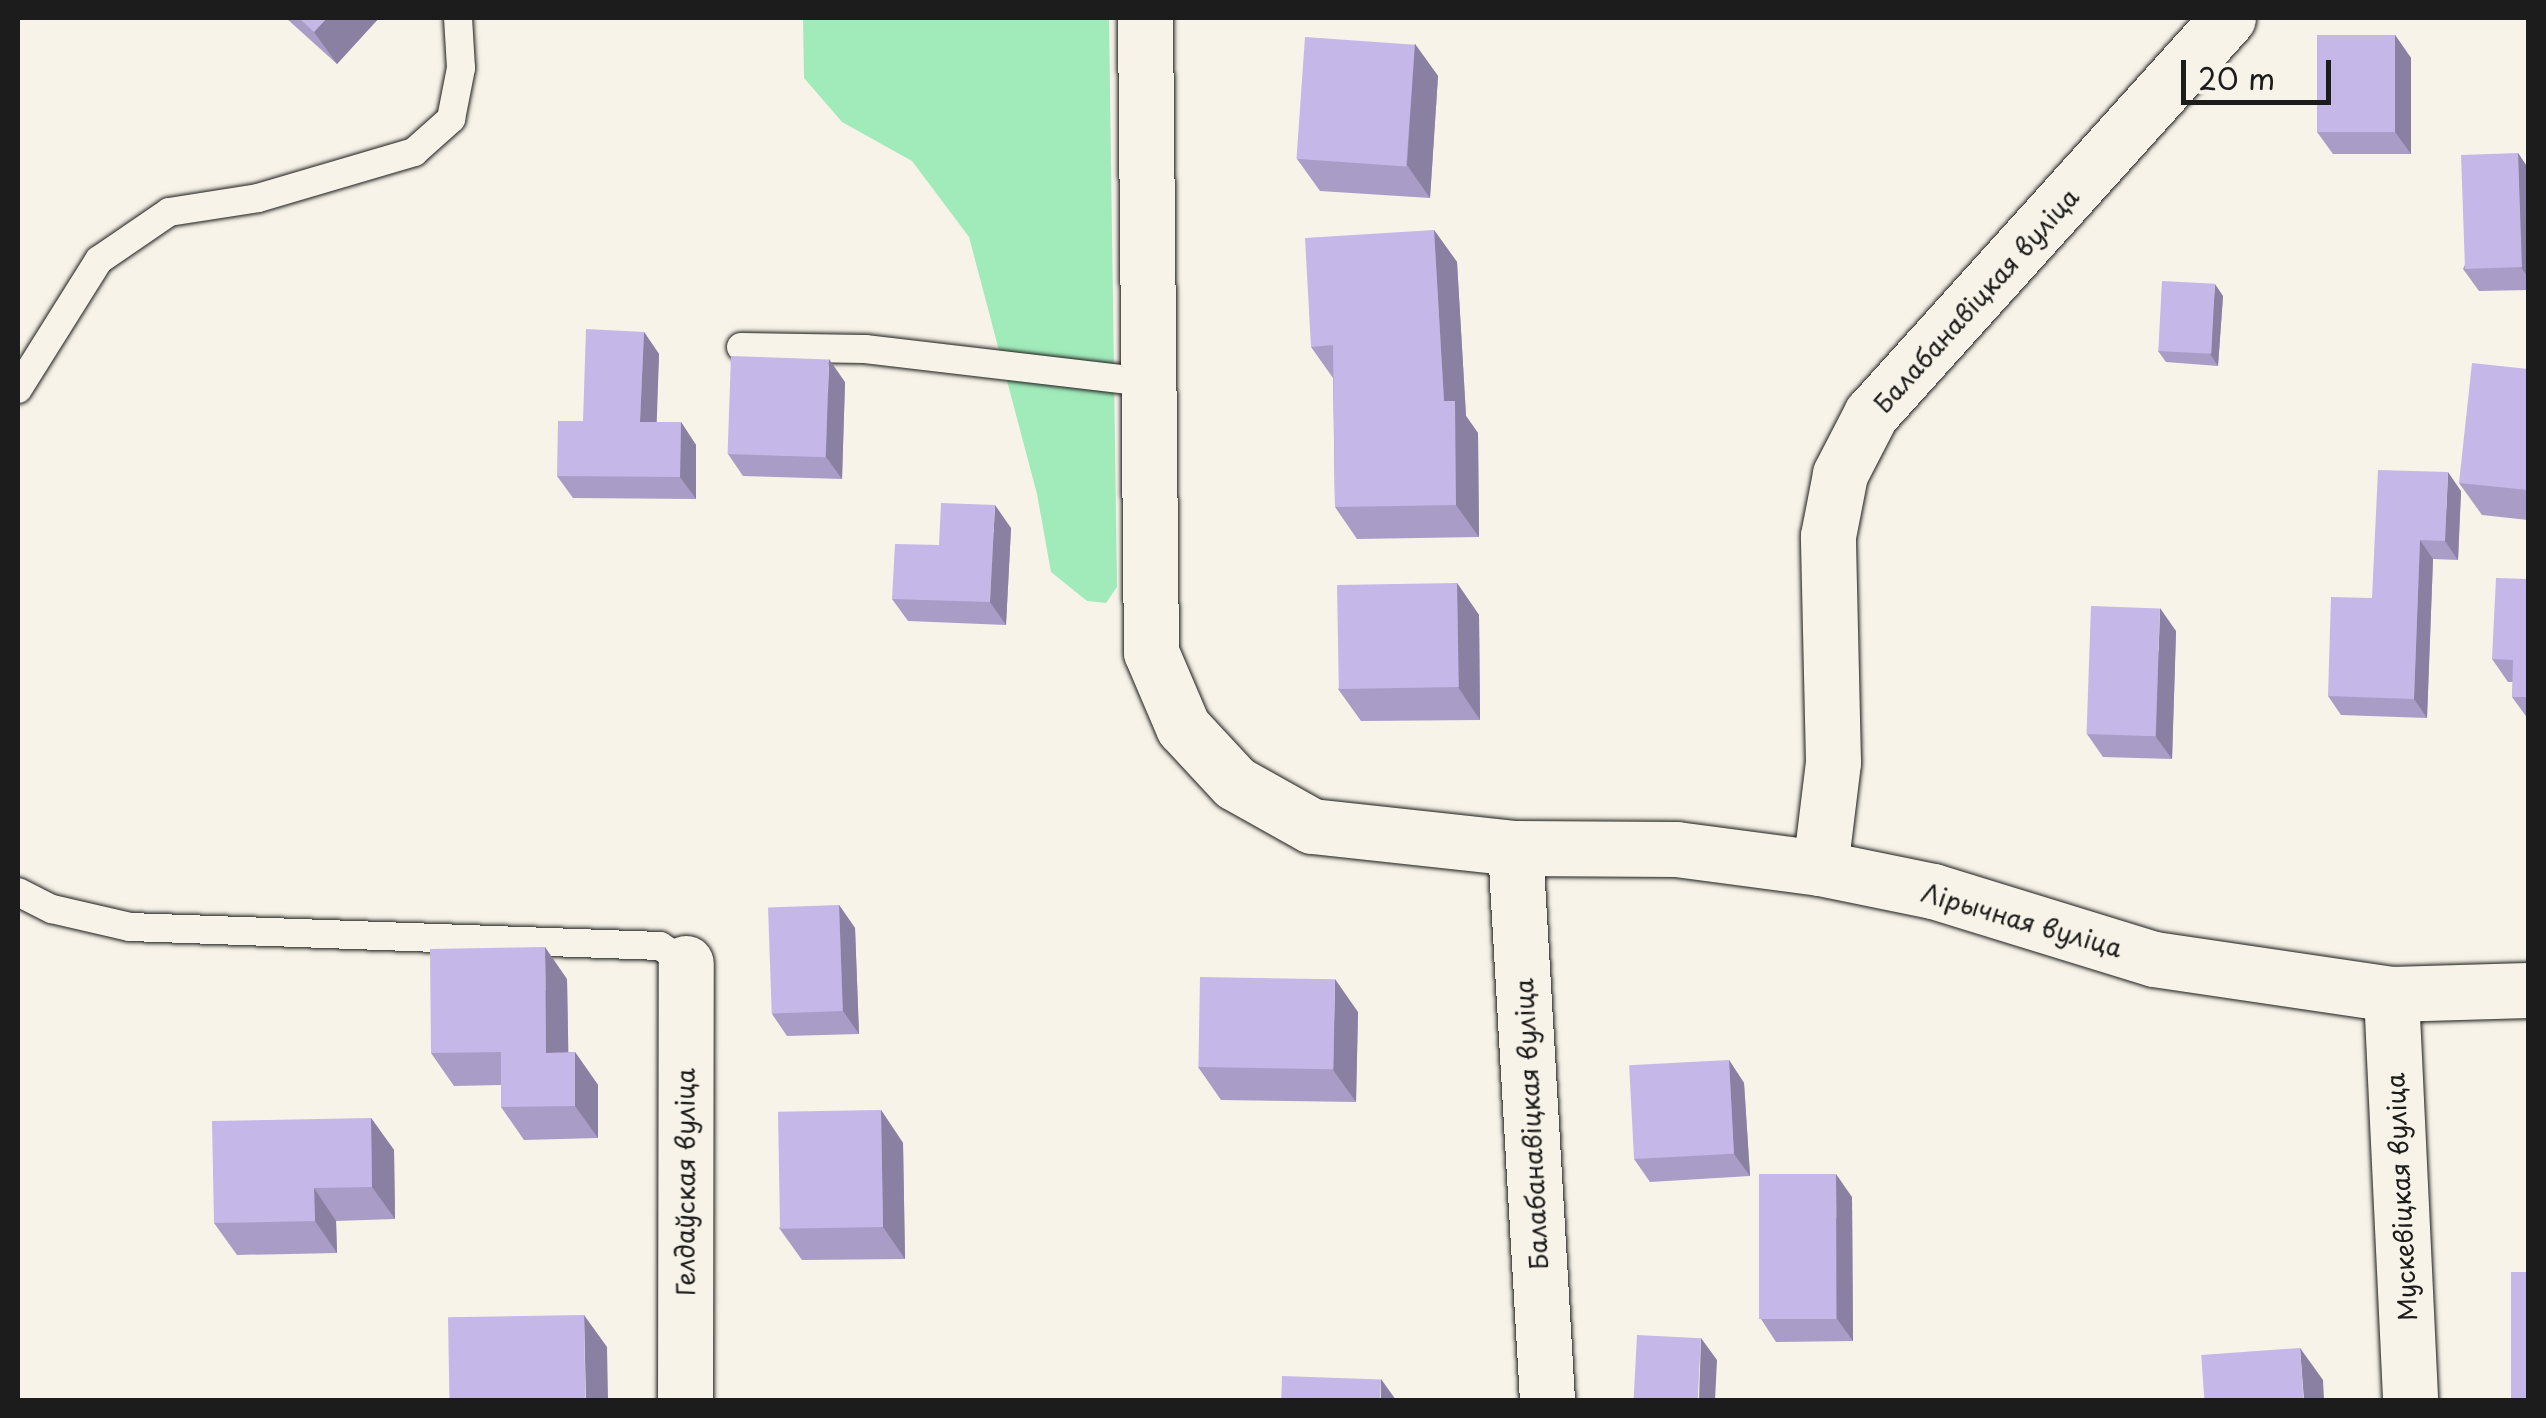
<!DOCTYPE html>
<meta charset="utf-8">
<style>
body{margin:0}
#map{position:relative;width:2546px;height:1418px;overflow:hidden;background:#f7f3e8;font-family:"Playpen Sans",sans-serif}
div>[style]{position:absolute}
.green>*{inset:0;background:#a1ebbb}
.roads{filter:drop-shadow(0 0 2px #1c1c1c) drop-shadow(0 0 2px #1c1c1c)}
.lane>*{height:28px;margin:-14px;padding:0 14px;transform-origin:14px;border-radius:14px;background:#f7f3e8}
.street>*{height:55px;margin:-27.5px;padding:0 27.5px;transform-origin:27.5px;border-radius:27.5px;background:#f7f3e8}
.wall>*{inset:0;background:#a99dc8}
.shaded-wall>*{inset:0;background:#8a80a2}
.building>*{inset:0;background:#c5b7e8;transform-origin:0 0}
span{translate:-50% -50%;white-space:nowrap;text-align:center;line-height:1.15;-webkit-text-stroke:8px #f7f3e8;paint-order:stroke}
.street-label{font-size:25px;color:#1c1c1c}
.frame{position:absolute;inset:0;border:20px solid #1c1c1c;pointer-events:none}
.scale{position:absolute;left:2181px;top:60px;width:150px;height:45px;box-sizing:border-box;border:5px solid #1c1c1c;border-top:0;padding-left:12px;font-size:30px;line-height:35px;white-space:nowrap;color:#1c1c1c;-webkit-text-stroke:8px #f7f3e8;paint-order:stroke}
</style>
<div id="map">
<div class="green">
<i style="clip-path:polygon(803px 18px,1109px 18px,1117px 587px,1106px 603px,1087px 601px,1051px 572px,1037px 494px,969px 237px,912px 161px,842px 122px,804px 78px)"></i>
</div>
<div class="roads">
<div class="lane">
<i style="left:741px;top:347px;width:124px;rotate:0.9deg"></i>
<i style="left:865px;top:349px;width:285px;rotate:6.7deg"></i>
<i style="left:18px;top:389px;width:152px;rotate:-57.9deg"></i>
<i style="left:99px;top:260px;width:85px;rotate:-34.4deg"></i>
<i style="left:169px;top:212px;width:90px;rotate:-8.9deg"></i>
<i style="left:258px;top:198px;width:163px;rotate:-16.4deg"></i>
<i style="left:414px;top:152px;width:50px;rotate:-41.7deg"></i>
<i style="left:451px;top:119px;width:52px;rotate:-78.9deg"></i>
<i style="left:461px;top:68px;width:50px;rotate:-93.4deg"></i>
<i style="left:18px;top:892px;width:38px;rotate:27deg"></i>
<i style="left:52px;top:909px;width:80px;rotate:13deg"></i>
<i style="left:130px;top:927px;width:530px;rotate:2.05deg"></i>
<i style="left:660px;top:946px;width:31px;rotate:33deg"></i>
</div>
<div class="street">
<i style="left:1145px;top:18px;width:634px;rotate:89.46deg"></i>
<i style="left:1151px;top:652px;width:82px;rotate:66.9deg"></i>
<i style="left:1183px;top:727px;width:76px;rotate:47.1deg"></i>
<i style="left:1235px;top:783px;width:88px;rotate:29.2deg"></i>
<i style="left:1312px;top:826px;width:204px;rotate:6.2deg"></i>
<i style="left:1515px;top:848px;width:161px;rotate:0.4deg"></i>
<i style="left:1676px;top:849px;width:145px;rotate:7.5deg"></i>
<i style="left:1820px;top:868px;width:115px;rotate:11.5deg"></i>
<i style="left:1933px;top:891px;width:231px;rotate:17.1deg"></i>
<i style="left:2154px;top:959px;width:240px;rotate:8.4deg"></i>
<i style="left:2391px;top:994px;width:137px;rotate:-1.7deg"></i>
<i style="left:1515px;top:848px;width:553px;rotate:86.68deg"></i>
<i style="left:1820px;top:868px;width:107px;rotate:-83deg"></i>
<i style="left:1833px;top:762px;width:226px;rotate:-91.3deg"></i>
<i style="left:1828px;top:536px;width:63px;rotate:-79deg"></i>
<i style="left:1840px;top:474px;width:68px;rotate:-62.7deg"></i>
<i style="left:1871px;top:414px;width:533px;rotate:-47.96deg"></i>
<i style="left:2391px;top:994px;width:406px;rotate:87.3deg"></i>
<i style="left:685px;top:1400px;width:437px;rotate:-89.9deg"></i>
</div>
</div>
<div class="wall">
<i style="clip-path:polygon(286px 18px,379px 18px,337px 64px)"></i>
<i style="clip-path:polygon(2395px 35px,2411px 58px,2411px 154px,2333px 154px,2317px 132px)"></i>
<i style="clip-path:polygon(1415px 44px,1438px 76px,1430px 198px,1320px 191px,1297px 159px)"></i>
<i style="clip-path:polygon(2518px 153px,2528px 168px,2528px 290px,2479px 291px,2463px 269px)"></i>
<i style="clip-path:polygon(1434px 230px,1457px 262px,1466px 416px,1478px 433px,1479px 537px,1357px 539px,1335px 507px,1333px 378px,1311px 347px)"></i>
<i style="clip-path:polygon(2223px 296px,2218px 366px,2166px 362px,2158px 351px)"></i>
<i style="clip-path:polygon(644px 332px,659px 354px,656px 422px,681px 422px,696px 445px,696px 499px,573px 498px,557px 476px,583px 421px)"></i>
<i style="clip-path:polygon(2528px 369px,2528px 520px,2482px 515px,2459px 483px)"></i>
<i style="clip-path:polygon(845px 382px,842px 479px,743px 476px,728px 454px)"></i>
<i style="clip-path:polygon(2461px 491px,2458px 560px,2433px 559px,2427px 718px,2341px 715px,2328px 696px,2372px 598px)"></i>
<i style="clip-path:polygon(1011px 528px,1006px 625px,908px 621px,892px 599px,939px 545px)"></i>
<i style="clip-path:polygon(2528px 579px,2528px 719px,2512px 697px,2513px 682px,2508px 682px,2492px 659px)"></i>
<i style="clip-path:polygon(1457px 583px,1479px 615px,1480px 720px,1361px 721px,1338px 689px)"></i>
<i style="clip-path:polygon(2176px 631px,2172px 759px,2103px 757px,2087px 734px)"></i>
<i style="clip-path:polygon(839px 905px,855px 928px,859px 1034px,787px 1036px,772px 1014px)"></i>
<i style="clip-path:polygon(567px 979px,568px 1052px,575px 1052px,598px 1085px,598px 1138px,524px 1140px,501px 1107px,501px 1085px,454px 1086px,431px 1053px)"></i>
<i style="clip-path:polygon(1358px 1012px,1356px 1102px,1221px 1100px,1198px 1067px)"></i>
<i style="clip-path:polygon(1729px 1060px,1744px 1083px,1750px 1176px,1650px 1182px,1634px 1159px)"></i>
<i style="clip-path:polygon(881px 1110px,903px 1143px,905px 1259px,802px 1260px,779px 1228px)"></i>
<i style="clip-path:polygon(371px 1118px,394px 1150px,395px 1219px,336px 1221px,337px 1253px,237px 1255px,214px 1223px)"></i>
<i style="clip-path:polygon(1852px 1197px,1853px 1341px,1776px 1342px,1761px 1319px)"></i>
</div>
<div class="shaded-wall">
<i style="clip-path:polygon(327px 18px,379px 18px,337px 64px,314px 32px)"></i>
<i style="clip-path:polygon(2395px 35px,2411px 58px,2411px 154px,2395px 132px)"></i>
<i style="clip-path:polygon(1415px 44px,1438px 76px,1430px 198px,1407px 165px)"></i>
<i style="clip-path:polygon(2518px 153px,2528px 168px,2528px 278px,2521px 267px)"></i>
<i style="clip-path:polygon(1434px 230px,1457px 262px,1466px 416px,1478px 433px,1479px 537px,1456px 505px,1444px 401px)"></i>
<i style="clip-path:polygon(2215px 284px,2223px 296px,2218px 366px,2210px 354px)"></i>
<i style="clip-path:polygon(644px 332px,659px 354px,656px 444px,640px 422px)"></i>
<i style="clip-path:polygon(829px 359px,845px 382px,842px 479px,826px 457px)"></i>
<i style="clip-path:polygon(681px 422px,696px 445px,696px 499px,680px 477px)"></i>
<i style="clip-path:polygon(2448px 472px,2461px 491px,2458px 560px,2445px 541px)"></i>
<i style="clip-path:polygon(995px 505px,1011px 528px,1006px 625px,990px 602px)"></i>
<i style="clip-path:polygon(2420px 540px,2433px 559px,2427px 718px,2414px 699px)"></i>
<i style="clip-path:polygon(1457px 583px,1479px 615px,1480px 720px,1458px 687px)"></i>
<i style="clip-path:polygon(2160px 608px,2176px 631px,2172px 759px,2156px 737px)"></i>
<i style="clip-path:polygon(839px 905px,855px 928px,859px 1034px,843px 1011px)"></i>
<i style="clip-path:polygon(545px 947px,567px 979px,569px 1085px,546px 1053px)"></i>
<i style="clip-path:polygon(1335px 979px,1358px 1012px,1356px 1102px,1333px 1070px)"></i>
<i style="clip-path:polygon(575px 1052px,598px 1085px,598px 1138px,575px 1106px)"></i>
<i style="clip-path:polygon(1729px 1060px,1744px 1083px,1750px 1176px,1734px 1154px)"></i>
<i style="clip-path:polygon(881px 1110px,903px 1143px,905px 1259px,883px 1227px)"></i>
<i style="clip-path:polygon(371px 1118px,394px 1150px,395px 1219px,372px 1187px)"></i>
<i style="clip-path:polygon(1836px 1174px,1852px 1197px,1853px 1341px,1837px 1319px)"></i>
<i style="clip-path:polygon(314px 1188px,336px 1221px,337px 1253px,315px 1221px)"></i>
<i style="clip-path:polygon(584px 1315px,607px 1347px,608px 1400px,586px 1400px)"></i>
<i style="clip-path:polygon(1701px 1338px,1717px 1360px,1715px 1400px,1699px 1400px)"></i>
<i style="clip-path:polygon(2300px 1348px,2323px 1380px,2324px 1400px,2304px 1400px)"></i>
<i style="clip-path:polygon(1381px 1379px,1396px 1400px,1381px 1400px)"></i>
</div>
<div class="building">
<i style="clip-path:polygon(299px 18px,327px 18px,314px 32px)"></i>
<i style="left:2317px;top:35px;width:78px;height:97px"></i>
<i style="left:1305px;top:37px;width:110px;height:122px;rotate:4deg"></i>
<i style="left:2518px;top:153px;width:114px;height:57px;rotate:88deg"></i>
<i style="clip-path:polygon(1434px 230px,1444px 401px,1455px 401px,1456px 505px,1335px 507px,1333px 345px,1311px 347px,1305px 238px)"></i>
<i style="left:2162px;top:281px;width:53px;height:70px;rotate:3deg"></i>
<i style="clip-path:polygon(586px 329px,644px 332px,640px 422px,681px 422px,680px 477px,557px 476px,558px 421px,583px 421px)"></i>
<i style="left:731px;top:356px;width:98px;height:98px;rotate:2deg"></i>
<i style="clip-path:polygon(2472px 363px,2528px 369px,2528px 490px,2459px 483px)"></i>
<i style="clip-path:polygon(2378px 470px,2448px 472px,2445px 541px,2420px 540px,2414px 699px,2328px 696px,2331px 597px,2372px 598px)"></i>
<i style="clip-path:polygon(941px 503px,995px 505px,990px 602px,892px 599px,895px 544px,939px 545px)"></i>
<i style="clip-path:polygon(2496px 578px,2528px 579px,2528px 697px,2512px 697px,2513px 660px,2492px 659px)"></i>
<i style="left:1457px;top:583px;width:104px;height:120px;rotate:89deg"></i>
<i style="left:2091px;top:606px;width:69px;height:128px;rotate:2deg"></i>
<i style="left:839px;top:905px;width:106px;height:71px;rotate:88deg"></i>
<i style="clip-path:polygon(545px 947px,546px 1053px,575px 1052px,575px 1106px,501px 1107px,501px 1052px,431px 1053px,430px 949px)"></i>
<i style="left:1200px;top:977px;width:135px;height:90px;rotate:1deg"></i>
<i style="left:1729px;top:1060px;width:94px;height:100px;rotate:87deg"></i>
<i style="left:881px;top:1110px;width:117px;height:103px;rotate:89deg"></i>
<i style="clip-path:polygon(371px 1118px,372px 1187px,314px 1188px,315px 1221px,214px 1223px,212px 1121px)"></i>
<i style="left:1836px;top:1174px;width:145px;height:77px;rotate:90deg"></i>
<i style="left:2528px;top:1272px;width:128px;height:17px;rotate:90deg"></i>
<i style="left:584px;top:1315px;width:85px;height:136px;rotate:89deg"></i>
<i style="left:1637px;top:1335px;width:64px;height:65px;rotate:3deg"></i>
<i style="left:2300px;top:1348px;width:52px;height:99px;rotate:86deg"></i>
<i style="left:1282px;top:1376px;width:99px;height:24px;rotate:2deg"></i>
</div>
<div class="street-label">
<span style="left:1976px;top:300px;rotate:-48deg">Балабанавіцкая вуліца</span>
<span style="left:2022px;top:920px;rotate:16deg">Лірычная вуліца</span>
<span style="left:1531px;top:1124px;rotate:-93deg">Балабанавіцкая вуліца</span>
<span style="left:685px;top:1182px;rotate:-90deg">Гелдаўская вуліца</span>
<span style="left:2401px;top:1197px;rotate:-93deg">Мускевіцкая вуліца</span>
</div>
<div class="frame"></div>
<div class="scale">20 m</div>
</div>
